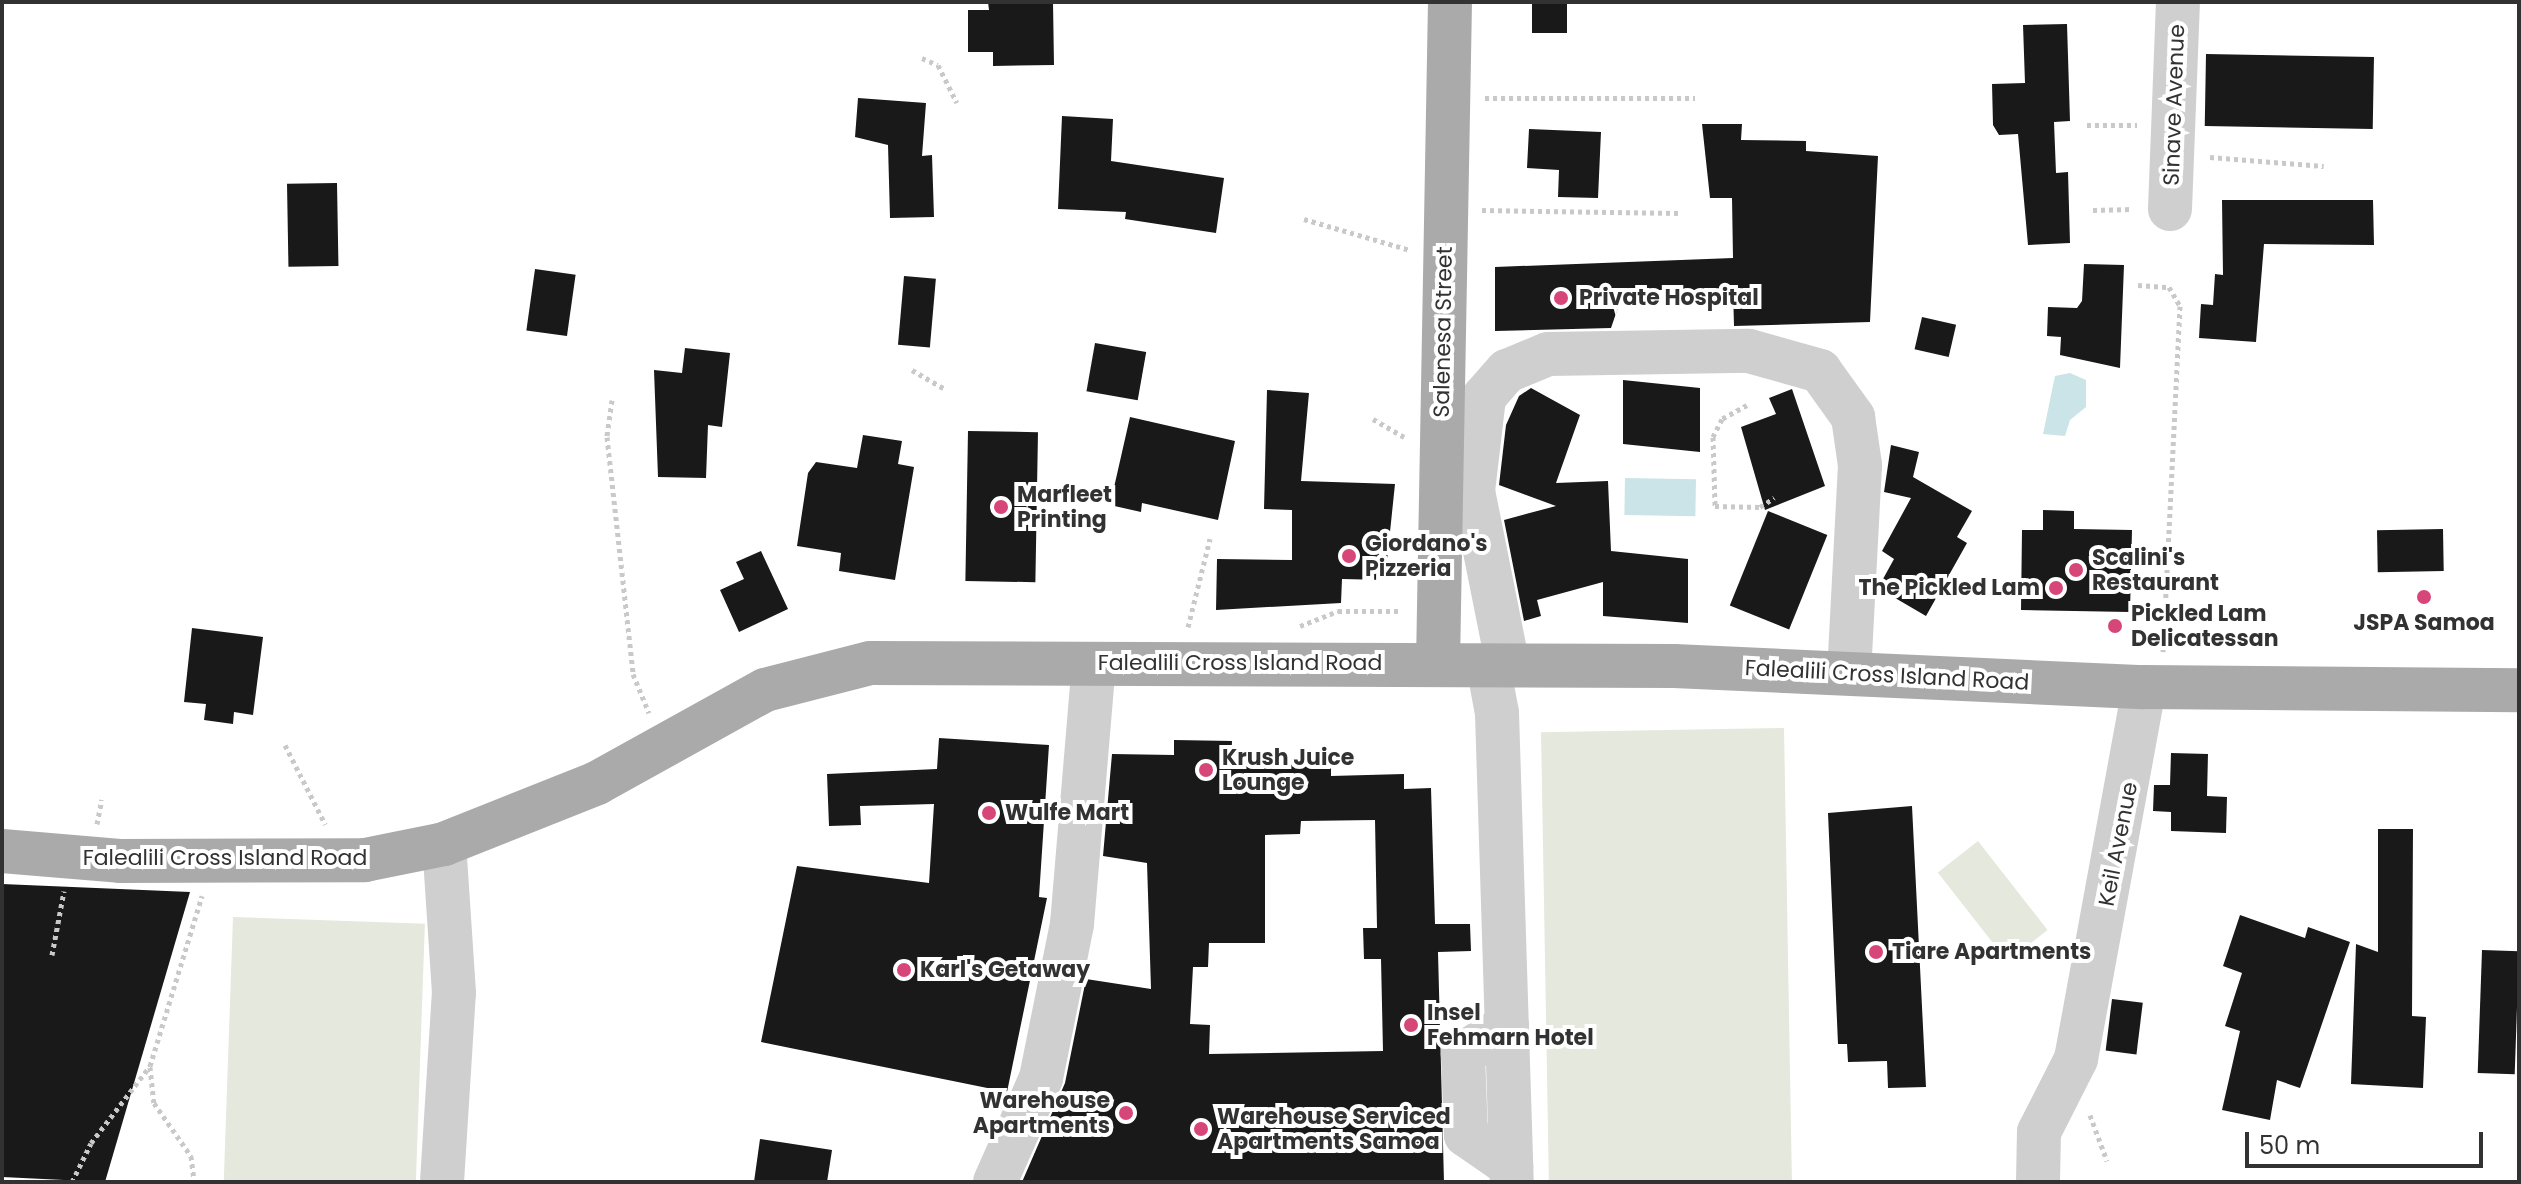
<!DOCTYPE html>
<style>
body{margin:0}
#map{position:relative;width:2521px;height:1184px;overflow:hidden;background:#fff;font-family:Poppins,sans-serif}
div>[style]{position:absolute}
.green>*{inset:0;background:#e5e8dc;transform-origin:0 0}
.water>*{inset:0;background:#cae4e7;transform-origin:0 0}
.building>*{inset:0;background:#191919;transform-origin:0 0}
.path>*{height:5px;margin-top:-2.5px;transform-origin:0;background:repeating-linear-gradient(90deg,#c9c9c9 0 4px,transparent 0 8px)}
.minor>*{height:44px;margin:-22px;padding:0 22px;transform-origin:22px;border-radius:22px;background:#cfcfcf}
.major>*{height:44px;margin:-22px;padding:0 22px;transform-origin:22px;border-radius:22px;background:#aaa}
.dots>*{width:22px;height:22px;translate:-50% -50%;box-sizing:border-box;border:4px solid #fff;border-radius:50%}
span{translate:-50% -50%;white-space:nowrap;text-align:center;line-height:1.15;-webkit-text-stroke:8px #fff;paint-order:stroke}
.street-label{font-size:22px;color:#323232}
.poi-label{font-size:22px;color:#323232;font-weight:700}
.left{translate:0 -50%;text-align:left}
.right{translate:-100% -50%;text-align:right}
.frame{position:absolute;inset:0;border:4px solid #323232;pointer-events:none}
.scale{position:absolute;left:2245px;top:1132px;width:238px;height:36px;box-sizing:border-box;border:4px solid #323232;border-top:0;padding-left:10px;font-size:24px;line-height:28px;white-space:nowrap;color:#323232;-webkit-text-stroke:6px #fff;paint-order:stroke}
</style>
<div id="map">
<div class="green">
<i style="left:1784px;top:728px;width:454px;height:243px;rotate:89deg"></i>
<i style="left:1978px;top:841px;width:113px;height:51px;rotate:52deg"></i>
<i style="left:233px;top:917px;width:192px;height:265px;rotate:2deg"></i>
</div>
<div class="water">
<i style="clip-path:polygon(2070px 373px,2086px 380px,2086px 407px,2070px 420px,2065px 436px,2043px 434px,2055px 376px)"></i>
<i style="left:1625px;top:478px;width:71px;height:37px;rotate:1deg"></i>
</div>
<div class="building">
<i style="clip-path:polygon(988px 2px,1053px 2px,1054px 65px,993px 66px,993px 52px,968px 52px,968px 10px,989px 10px)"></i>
<i style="left:1532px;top:2px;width:35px;height:31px"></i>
<i style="clip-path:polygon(2067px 24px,2070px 121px,2054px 122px,2056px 173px,2068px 172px,2070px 243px,2028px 245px,2018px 134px,1999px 135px,1993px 125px,1992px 84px,2025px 83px,2023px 25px)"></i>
<i style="left:2206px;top:54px;width:168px;height:72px;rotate:1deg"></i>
<i style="clip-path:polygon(858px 98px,926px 103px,922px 156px,932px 155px,934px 217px,890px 218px,888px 145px,855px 137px)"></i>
<i style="clip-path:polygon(1062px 116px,1113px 119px,1111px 161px,1224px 178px,1216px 233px,1125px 219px,1126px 212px,1058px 209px)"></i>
<i style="clip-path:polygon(1702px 124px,1742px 124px,1741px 140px,1806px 141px,1806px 151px,1878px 156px,1870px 322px,1734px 326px,1733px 290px,1624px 290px,1611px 328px,1495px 331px,1495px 267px,1733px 258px,1732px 198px,1710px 198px)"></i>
<i style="clip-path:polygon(1529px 129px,1601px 132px,1598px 198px,1558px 197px,1559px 170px,1527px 168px)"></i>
<i style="left:337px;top:183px;width:83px;height:50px;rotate:89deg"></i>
<i style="clip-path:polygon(2222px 200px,2373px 200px,2374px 245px,2264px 244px,2256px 342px,2199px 338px,2201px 304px,2213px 305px,2215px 274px,2223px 275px)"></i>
<i style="clip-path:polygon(2084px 264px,2124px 265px,2120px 368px,2060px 355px,2061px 337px,2047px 336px,2048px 307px,2077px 308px,2082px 301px)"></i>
<i style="left:535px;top:269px;width:41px;height:62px;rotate:8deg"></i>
<i style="left:904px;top:276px;width:32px;height:69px;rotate:5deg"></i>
<i style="left:1922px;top:317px;width:35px;height:33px;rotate:13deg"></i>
<i style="left:1095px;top:343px;width:52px;height:49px;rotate:10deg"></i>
<i style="clip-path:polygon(685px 348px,730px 353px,722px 427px,708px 425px,706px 478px,658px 477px,654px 370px,682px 373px)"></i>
<i style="clip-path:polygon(1623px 380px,1700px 388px,1700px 452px,1623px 444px)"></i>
<i style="clip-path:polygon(1531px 388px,1580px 415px,1556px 483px,1608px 481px,1611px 551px,1688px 559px,1688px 623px,1603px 616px,1603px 582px,1537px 600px,1541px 616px,1524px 621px,1504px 520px,1556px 506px,1499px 485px,1506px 425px,1519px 396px)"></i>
<i style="clip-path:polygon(1792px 389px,1825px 486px,1765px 510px,1741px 427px,1776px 414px,1769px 398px)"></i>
<i style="clip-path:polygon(1267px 390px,1309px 393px,1301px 481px,1395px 484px,1385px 580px,1342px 579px,1341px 603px,1216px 610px,1217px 559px,1292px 560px,1292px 510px,1264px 509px)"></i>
<i style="clip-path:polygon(1130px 417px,1235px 441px,1218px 520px,1142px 503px,1141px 512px,1110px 505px)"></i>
<i style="left:968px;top:431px;width:70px;height:150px;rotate:1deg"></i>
<i style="clip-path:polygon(863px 435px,902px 441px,898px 464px,914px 467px,895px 580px,839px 571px,841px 553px,797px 546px,808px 473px,816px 462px,857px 468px)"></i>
<i style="clip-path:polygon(1891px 445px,1919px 452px,1913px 477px,1972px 511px,1957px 537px,1967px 543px,1926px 616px,1878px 588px,1894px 559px,1882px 551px,1911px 498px,1884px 492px)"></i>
<i style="clip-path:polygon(2043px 510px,2074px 511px,2074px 529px,2132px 530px,2130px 612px,2021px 610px,2022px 530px,2043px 530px)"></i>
<i style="left:1768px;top:511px;width:64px;height:102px;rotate:22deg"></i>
<i style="left:2443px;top:529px;width:42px;height:66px;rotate:89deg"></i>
<i style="clip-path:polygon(761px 551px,788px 609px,739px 632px,720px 590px,744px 579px,736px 562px)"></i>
<i style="clip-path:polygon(192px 628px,263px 637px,253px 715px,234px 712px,233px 724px,204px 720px,206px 704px,184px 702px)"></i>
<i style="clip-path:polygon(939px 738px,1049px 745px,1039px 897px,1047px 898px,1007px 1092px,761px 1042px,797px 866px,929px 883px,934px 804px,860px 806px,861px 825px,829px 826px,827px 774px,937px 769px)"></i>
<i style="clip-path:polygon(evenodd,1174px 740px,1232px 741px,1231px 766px,1331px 763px,1331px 776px,1404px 774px,1404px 789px,1431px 788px,1435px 924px,1470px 924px,1471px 951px,1438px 952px,1444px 1182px,1022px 1182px,1065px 1083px,1086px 979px,1151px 989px,1147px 863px,1103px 856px,1112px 754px,1174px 755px,1174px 740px,1375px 820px,1377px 928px,1363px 928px,1364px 959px,1381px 959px,1383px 1051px,1209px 1054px,1210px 1025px,1190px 1024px,1193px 967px,1208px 967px,1209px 943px,1265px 943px,1265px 835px,1300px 834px,1301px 821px,1375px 820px)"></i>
<i style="clip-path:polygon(2171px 753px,2208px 754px,2207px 796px,2227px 797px,2226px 833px,2171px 831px,2171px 812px,2153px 811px,2154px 785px,2170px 785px)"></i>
<i style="clip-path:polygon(1912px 806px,1926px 1087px,1888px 1088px,1887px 1061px,1848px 1062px,1847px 1044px,1838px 1044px,1828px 813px)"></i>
<i style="clip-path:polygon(2378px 829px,2413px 829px,2412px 1016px,2426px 1017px,2423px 1088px,2351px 1084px,2356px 944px,2378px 952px)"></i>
<i style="clip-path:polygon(2px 884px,190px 892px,105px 1182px,2px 1177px)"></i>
<i style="clip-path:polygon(2240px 915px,2305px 938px,2308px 927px,2350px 942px,2300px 1088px,2277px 1080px,2270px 1120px,2222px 1110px,2240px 1031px,2225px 1026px,2242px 973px,2223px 966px)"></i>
<i style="left:2482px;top:950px;width:37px;height:123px;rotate:2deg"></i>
<i style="left:2112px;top:999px;width:31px;height:52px;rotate:7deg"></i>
<i style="clip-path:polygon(760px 1139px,832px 1150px,827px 1182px,754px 1182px)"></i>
</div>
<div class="path">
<i style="left:922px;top:58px;width:17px;rotate:24deg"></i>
<i style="left:938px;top:65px;width:42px;rotate:63.4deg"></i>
<i style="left:1485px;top:98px;width:210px"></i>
<i style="left:2087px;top:125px;width:50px"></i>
<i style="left:2210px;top:157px;width:114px;rotate:4.5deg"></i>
<i style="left:1482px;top:210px;width:198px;rotate:0.9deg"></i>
<i style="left:2093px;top:210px;width:40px;rotate:-1.4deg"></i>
<i style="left:1304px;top:219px;width:110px;rotate:16.3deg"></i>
<i style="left:2138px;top:285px;width:31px;rotate:4deg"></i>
<i style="left:2169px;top:287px;width:22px;rotate:60deg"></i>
<i style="left:2180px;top:306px;width:346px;rotate:92.8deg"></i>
<i style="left:912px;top:370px;width:38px;rotate:30deg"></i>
<i style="left:612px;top:400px;width:37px;rotate:98deg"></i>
<i style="left:607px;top:437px;width:238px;rotate:83.7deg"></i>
<i style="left:633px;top:674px;width:42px;rotate:67.7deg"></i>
<i style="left:1747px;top:405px;width:29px;rotate:151deg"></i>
<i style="left:1722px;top:419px;width:20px;rotate:117deg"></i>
<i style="left:1713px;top:437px;width:69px;rotate:88.3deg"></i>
<i style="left:1715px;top:506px;width:45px;rotate:1.3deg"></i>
<i style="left:1760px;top:507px;width:17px;rotate:-33deg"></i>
<i style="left:1373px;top:419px;width:36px;rotate:30deg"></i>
<i style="left:1300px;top:626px;width:41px;rotate:-21.5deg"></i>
<i style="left:1338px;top:611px;width:64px"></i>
<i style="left:1188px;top:627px;width:91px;rotate:-76deg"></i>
<i style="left:285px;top:745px;width:89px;rotate:63.1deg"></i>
<i style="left:97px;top:824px;width:25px;rotate:-79deg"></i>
<i style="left:52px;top:955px;width:65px;rotate:-79.4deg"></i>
<i style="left:150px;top:1067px;width:36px;rotate:84deg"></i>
<i style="left:154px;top:1103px;width:65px;rotate:55.1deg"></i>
<i style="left:191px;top:1156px;width:26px;rotate:83deg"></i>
<i style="left:2090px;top:1115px;width:49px;rotate:69.7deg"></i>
<i style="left:72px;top:1182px;width:43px;rotate:-64deg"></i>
<i style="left:91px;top:1143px;width:97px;rotate:-52.5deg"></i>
<i style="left:150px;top:1066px;width:178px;rotate:-73deg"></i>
</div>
<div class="minor">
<i style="left:2170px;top:209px;width:207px;rotate:-87.8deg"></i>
<i style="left:1488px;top:665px;width:49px;rotate:79.4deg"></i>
<i style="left:1497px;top:713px;width:469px;rotate:88.2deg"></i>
<i style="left:1508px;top:666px;width:178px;rotate:-101.3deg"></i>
<i style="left:1473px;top:491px;width:95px;rotate:-83.3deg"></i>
<i style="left:1484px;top:397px;width:35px;rotate:-49deg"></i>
<i style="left:1507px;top:371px;width:44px;rotate:-22.5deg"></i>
<i style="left:1548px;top:354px;width:201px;rotate:-0.9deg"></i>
<i style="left:1749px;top:351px;width:74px;rotate:15.7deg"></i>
<i style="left:1820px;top:371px;width:57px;rotate:54.3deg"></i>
<i style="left:1853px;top:417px;width:49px;rotate:81.7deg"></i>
<i style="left:1860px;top:465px;width:208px;rotate:93deg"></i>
<i style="left:1507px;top:1025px;width:53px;rotate:146.6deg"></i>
<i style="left:1463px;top:1054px;width:81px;rotate:87.9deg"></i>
<i style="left:1466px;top:1135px;width:55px;rotate:34.6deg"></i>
<i style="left:442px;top:1182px;width:189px;rotate:-86.4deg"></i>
<i style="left:454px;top:993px;width:149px;rotate:-93.8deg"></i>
<i style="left:995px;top:1182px;width:114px;rotate:-66.1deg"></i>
<i style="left:1041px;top:1078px;width:157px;rotate:-78.6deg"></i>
<i style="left:1072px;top:924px;width:261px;rotate:-85.2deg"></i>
<i style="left:2038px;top:1182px;width:50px;rotate:-88.9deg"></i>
<i style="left:2039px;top:1132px;width:82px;rotate:-63.1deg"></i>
<i style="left:2076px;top:1059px;width:378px;rotate:-79.6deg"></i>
</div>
<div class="major">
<i style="left:1438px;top:663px;width:661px;rotate:-88.96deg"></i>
<i style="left:2px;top:851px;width:118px;rotate:4.8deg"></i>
<i style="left:120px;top:861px;width:245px;rotate:-0.2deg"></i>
<i style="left:365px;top:860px;width:81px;rotate:-11.4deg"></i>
<i style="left:444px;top:844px;width:165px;rotate:-21.7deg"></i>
<i style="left:597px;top:783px;width:192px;rotate:-29deg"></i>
<i style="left:765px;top:690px;width:108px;rotate:-14.4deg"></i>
<i style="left:870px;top:663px;width:804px;rotate:0.21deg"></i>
<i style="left:1674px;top:666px;width:470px;rotate:2.6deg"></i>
<i style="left:2144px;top:687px;width:375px;rotate:0.5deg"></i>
</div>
<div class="dots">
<i style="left:1561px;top:298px;background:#d74679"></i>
<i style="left:1001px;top:507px;background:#d74679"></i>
<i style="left:1349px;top:556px;background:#d74679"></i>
<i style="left:2076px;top:570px;background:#d74679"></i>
<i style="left:2056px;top:588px;background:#d74679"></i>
<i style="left:2424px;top:597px;background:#d74679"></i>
<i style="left:2115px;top:626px;background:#d74679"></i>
<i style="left:1206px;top:770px;background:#d74679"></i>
<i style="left:989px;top:813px;background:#d74679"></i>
<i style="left:1876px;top:952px;background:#d74679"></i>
<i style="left:904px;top:970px;background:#d74679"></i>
<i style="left:1411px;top:1025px;background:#d74679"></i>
<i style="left:1126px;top:1113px;background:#d74679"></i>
<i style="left:1201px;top:1129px;background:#d74679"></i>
</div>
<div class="street-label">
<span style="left:2174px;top:105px;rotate:-88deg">Sinave Avenue</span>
<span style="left:1443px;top:332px;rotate:-89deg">Salenesa Street</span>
<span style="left:1240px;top:663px">Falealili Cross Island Road</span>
<span style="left:1887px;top:675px;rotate:3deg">Falealili Cross Island Road</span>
<span style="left:2118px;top:844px;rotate:-79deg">Keil Avenue</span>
<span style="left:225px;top:858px">Falealili Cross Island Road</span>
</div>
<div class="poi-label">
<span class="left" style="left:1579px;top:298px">Private Hospital</span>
<span class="left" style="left:1017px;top:507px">Marfleet<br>Printing</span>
<span class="left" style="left:1365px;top:556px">Giordano's<br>Pizzeria</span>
<span class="left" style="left:2092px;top:570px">Scalini's<br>Restaurant</span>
<span class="right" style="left:2040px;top:588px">The Pickled Lam</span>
<span class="left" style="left:2131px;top:626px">Pickled Lam<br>Delicatessan</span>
<span style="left:2424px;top:623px">JSPA Samoa</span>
<span class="left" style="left:1222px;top:770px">Krush Juice<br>Lounge</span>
<span class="left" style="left:1005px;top:813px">Wulfe Mart</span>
<span class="left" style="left:1892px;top:952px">Tiare Apartments</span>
<span class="left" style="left:920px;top:970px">Karl's Getaway</span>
<span class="left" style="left:1427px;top:1025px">Insel<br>Fehmarn Hotel</span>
<span class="right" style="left:1110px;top:1113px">Warehouse<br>Apartments</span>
<span class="left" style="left:1217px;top:1129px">Warehouse Serviced<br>Apartments Samoa</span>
</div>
<div class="frame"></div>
<div class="scale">50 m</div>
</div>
